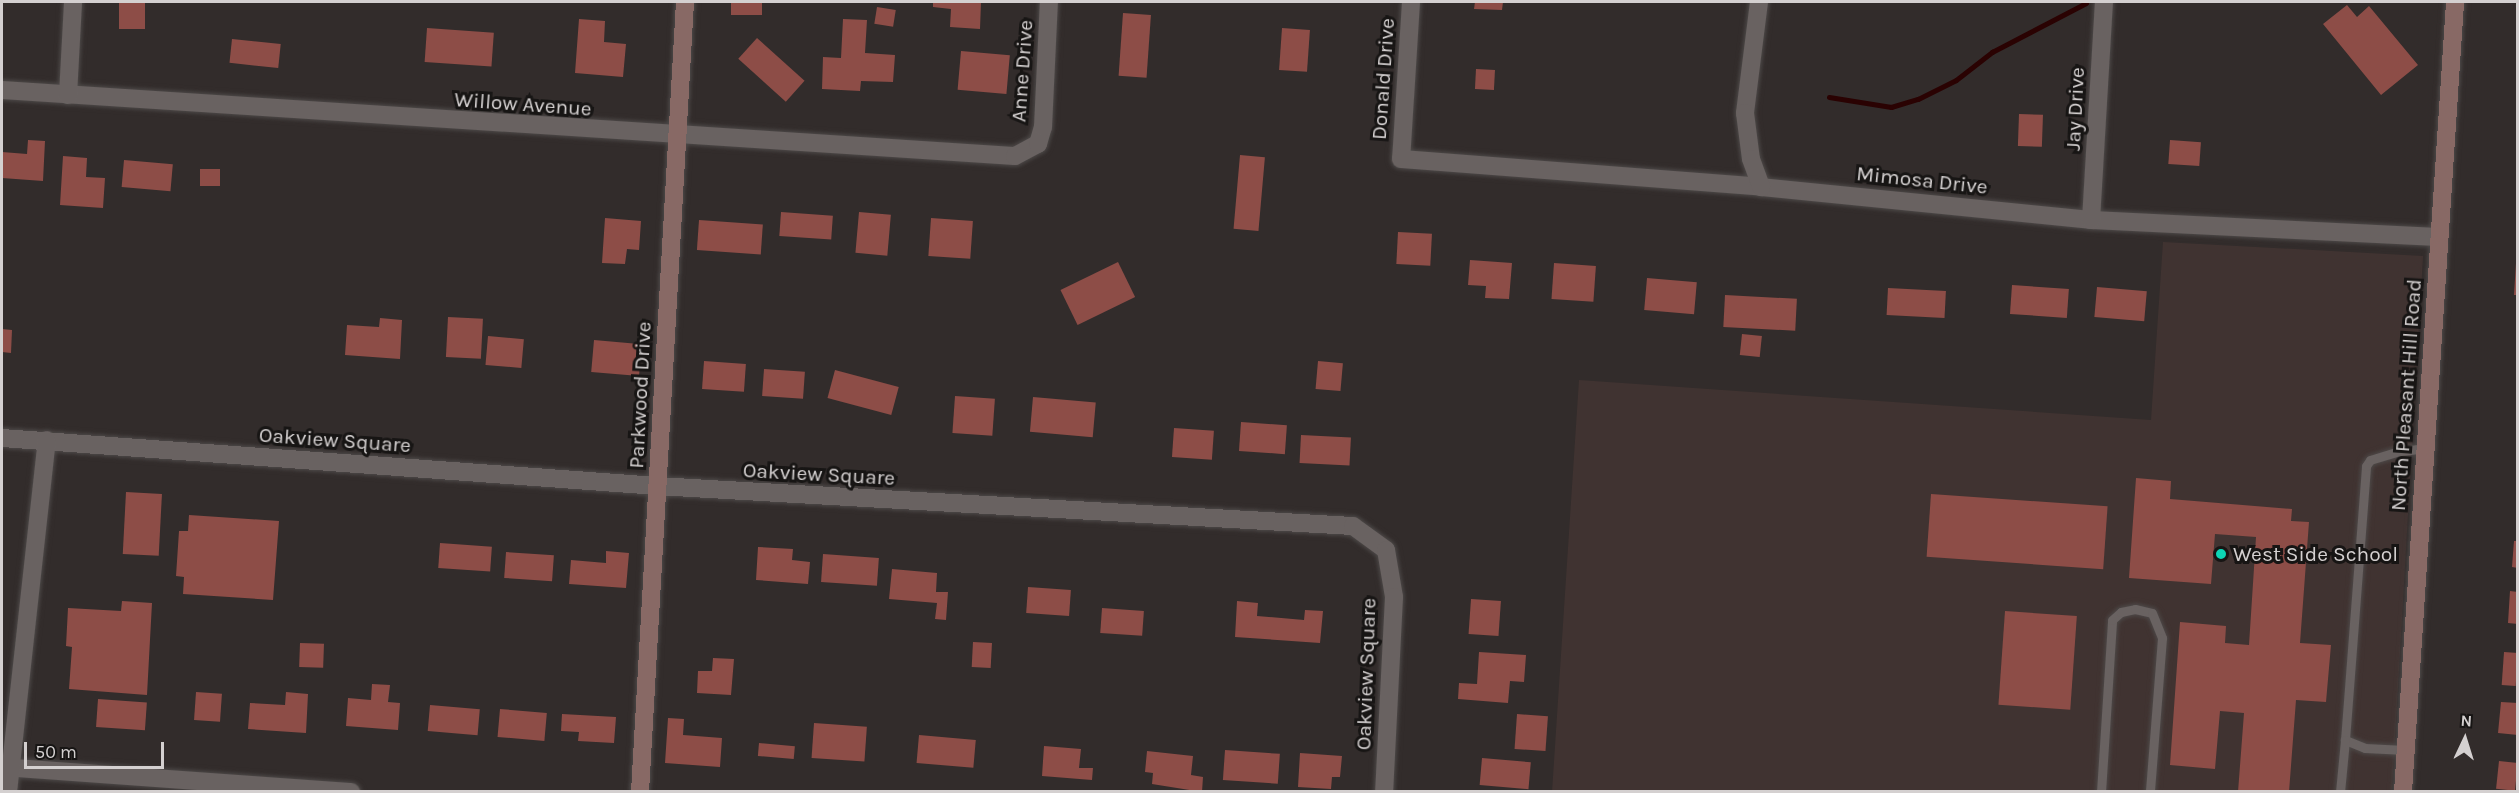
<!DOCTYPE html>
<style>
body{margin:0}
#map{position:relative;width:2519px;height:793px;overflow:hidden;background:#322c2b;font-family:Karla,sans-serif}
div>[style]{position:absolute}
.built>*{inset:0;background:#403331}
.stream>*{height:5px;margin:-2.5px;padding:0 2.5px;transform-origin:2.5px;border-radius:2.5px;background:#2a0202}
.building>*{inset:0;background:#8d4d47;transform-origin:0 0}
.roads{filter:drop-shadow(0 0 2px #4d4948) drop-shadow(0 0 2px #4d4948)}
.lane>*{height:9px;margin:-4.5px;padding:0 4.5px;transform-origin:4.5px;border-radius:4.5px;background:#696261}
.street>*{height:18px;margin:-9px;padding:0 9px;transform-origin:9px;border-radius:9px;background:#696261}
.secondary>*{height:18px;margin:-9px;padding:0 9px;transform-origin:9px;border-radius:9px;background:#886965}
.dots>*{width:16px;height:16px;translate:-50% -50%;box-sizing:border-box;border:3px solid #171514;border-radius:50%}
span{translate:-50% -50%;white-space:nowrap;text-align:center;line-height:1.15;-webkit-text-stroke:6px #171514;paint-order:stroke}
.street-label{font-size:21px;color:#d4d0d0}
.poi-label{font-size:21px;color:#d4d0d0}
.left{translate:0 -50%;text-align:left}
.frame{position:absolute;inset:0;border:3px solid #d4d0d0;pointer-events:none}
.north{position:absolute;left:2435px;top:709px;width:60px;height:60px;-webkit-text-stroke:4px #171514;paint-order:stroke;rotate:4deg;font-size:16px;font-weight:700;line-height:24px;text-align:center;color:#d4d0d0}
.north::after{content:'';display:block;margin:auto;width:21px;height:27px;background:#d4d0d0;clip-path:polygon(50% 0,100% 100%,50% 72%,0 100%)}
.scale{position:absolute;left:24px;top:742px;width:140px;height:27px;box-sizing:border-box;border:3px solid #d4d0d0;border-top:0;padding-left:8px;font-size:18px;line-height:21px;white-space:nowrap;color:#d4d0d0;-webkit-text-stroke:4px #171514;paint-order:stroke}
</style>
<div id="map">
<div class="built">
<i style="clip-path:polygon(2163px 242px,2423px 256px,2392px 791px,1552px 792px,1579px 380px,2151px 420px)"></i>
</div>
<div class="stream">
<i style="left:1829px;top:97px;width:63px;rotate:9.2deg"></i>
<i style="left:1891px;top:107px;width:28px;rotate:-17deg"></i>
<i style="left:1918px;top:99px;width:42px;rotate:-26.6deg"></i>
<i style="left:1956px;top:80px;width:46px;rotate:-37.9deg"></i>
<i style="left:1992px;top:52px;width:106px;rotate:-27.5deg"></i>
</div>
<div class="building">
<i style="left:119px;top:2px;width:26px;height:27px"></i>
<i style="left:731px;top:2px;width:31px;height:13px"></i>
<i style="clip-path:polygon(933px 2px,981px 2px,980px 29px,950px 27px,951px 9px,933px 7px)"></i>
<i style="clip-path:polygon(1475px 2px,1503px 2px,1502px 10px,1474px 9px)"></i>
<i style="clip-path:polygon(2347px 5px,2357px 17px,2369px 6px,2418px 65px,2381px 95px,2323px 24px)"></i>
<i style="left:877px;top:7px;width:19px;height:17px;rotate:9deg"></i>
<i style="left:1123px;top:13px;width:28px;height:63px;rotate:4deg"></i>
<i style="clip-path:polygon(579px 19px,605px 21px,604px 42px,626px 44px,623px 77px,575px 73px)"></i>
<i style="clip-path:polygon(843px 19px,867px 20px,865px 53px,895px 55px,893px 82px,861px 81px,860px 91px,822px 89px,823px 57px,841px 58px)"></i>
<i style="left:427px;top:28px;width:67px;height:34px;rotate:4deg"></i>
<i style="left:1282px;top:28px;width:28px;height:42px;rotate:4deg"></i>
<i style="left:757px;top:38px;width:64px;height:28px;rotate:42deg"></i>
<i style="left:232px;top:39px;width:49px;height:24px;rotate:6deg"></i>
<i style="left:961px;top:51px;width:49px;height:39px;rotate:5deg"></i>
<i style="left:1476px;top:69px;width:19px;height:20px;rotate:3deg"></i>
<i style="left:2019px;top:114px;width:24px;height:32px;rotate:2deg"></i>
<i style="clip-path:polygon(28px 140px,45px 141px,43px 181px,2px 178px,2px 152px,27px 154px)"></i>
<i style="left:2170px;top:140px;width:31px;height:24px;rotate:4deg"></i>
<i style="left:1240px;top:155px;width:25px;height:74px;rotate:5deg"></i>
<i style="clip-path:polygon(63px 156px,87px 158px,86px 177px,105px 178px,103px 208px,60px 205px)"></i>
<i style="left:124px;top:160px;width:49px;height:27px;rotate:5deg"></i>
<i style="left:200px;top:169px;width:20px;height:17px"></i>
<i style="left:781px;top:212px;width:52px;height:24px;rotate:4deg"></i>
<i style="left:859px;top:212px;width:32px;height:41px;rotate:5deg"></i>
<i style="clip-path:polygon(605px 218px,641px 221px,639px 250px,627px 249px,625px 264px,602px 263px)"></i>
<i style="left:931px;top:218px;width:42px;height:38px;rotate:4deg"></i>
<i style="left:699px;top:220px;width:64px;height:30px;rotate:4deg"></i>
<i style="left:1398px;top:232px;width:34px;height:32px;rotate:3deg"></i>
<i style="clip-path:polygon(1470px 260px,1512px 263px,1509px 299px,1485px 298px,1486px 286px,1468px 285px)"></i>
<i style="left:1118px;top:262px;width:39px;height:64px;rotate:64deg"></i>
<i style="left:1554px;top:263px;width:42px;height:36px;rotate:4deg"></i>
<i style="clip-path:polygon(2516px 263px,2518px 263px,2518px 295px,2514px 295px)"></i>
<i style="left:1647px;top:278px;width:50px;height:32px;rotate:5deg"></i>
<i style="left:2012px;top:285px;width:57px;height:29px;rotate:4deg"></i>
<i style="left:2097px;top:287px;width:50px;height:30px;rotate:5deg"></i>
<i style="left:1888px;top:288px;width:58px;height:27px;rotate:3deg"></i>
<i style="left:1725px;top:295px;width:72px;height:32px;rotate:3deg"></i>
<i style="left:448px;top:317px;width:35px;height:40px;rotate:3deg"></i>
<i style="clip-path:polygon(380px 318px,402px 320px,400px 359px,345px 355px,347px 325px,379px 327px)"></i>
<i style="clip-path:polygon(2px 329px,12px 330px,11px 353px,2px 352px)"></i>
<i style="left:1742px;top:334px;width:20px;height:21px;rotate:6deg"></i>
<i style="left:488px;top:336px;width:36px;height:29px;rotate:5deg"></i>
<i style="left:594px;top:340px;width:48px;height:32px;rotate:5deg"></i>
<i style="left:704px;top:361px;width:42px;height:28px;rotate:4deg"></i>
<i style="left:1318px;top:361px;width:25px;height:28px;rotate:5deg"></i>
<i style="left:764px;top:369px;width:41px;height:27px;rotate:4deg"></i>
<i style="left:835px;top:370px;width:66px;height:29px;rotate:15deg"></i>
<i style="left:955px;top:396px;width:40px;height:37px;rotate:4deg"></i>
<i style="left:1033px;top:397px;width:63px;height:35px;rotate:5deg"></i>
<i style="left:1241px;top:422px;width:46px;height:29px;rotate:4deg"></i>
<i style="left:1174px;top:428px;width:40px;height:29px;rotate:4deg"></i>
<i style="left:1301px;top:435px;width:50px;height:28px;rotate:3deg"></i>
<i style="clip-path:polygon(2136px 478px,2171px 481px,2170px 499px,2292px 509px,2291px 521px,2309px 522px,2300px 643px,2331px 645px,2326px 702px,2296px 700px,2289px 792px,2238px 792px,2244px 713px,2220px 711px,2215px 769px,2170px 765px,2180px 622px,2226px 626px,2225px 643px,2249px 645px,2256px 537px,2215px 534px,2211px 584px,2129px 578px)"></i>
<i style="left:126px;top:492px;width:36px;height:62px;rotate:3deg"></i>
<i style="left:1931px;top:494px;width:177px;height:63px;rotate:4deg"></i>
<i style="clip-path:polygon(189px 515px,279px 521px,273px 600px,183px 594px,184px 577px,176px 576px,179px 531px,188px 531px)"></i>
<i style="clip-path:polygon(2514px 541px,2518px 541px,2518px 568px,2512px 567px)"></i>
<i style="left:440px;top:543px;width:52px;height:25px;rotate:4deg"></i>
<i style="clip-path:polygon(758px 547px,793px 549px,792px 560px,810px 562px,808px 584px,756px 580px)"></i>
<i style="clip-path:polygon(606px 551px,629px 553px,626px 588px,569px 584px,571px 560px,606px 563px)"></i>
<i style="left:506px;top:552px;width:48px;height:26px;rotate:4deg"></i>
<i style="left:823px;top:554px;width:56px;height:28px;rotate:4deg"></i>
<i style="clip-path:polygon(892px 569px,937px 573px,936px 592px,948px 592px,946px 620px,935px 619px,937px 603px,889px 599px)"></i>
<i style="left:1028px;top:587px;width:43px;height:26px;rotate:4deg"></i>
<i style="clip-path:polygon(2510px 591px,2518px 592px,2518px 624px,2508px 623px)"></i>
<i style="left:1471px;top:599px;width:30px;height:35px;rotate:4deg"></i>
<i style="clip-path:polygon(122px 601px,152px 603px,147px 695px,69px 689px,72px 647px,66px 646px,68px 608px,121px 611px)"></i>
<i style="clip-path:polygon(1237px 601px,1258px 603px,1257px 616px,1304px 620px,1305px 610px,1323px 611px,1320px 643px,1235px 637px)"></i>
<i style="left:1102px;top:608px;width:42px;height:25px;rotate:4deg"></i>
<i style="left:2005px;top:611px;width:72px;height:94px;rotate:4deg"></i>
<i style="left:973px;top:642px;width:19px;height:25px;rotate:3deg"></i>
<i style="left:300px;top:643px;width:24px;height:24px;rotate:2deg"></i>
<i style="clip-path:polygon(1479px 652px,1526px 655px,1524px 682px,1510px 681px,1508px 703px,1458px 699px,1459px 683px,1477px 684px)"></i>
<i style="left:2504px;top:652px;width:14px;height:33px;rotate:4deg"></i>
<i style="clip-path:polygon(713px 658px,734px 659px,731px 695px,697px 693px,698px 671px,712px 671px)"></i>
<i style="clip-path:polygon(372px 684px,390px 685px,388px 702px,400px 703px,398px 730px,346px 726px,348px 698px,371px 700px)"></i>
<i style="left:196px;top:692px;width:26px;height:28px;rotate:4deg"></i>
<i style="clip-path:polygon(286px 692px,308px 694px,306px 733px,248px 729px,250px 703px,285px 705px)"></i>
<i style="left:98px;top:699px;width:49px;height:28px;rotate:4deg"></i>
<i style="clip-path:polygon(2501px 702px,2518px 703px,2518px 735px,2498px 733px)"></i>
<i style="left:430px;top:705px;width:50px;height:26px;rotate:5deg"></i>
<i style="left:500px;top:709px;width:47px;height:28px;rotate:5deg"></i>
<i style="clip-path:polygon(562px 714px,616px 717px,614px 743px,578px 741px,579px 732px,561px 731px)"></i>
<i style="left:1517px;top:714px;width:31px;height:35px;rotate:4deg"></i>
<i style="clip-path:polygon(668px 718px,684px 719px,683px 735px,722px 738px,720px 767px,665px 763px)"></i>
<i style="left:814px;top:723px;width:53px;height:35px;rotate:4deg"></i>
<i style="left:919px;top:735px;width:57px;height:28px;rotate:5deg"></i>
<i style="left:759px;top:743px;width:36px;height:13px;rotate:5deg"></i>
<i style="clip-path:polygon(1044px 746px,1081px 749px,1079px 768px,1093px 768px,1092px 780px,1042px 776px)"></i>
<i style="left:1225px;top:750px;width:55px;height:30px;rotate:4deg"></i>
<i style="clip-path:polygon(1147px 751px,1193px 756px,1191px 775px,1203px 777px,1202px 792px,1152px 784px,1153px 773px,1145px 772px)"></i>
<i style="clip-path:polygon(1300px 753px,1342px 756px,1340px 777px,1332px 777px,1331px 789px,1298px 787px)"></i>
<i style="left:1482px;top:758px;width:49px;height:27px;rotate:5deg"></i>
<i style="left:2499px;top:761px;width:19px;height:28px;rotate:6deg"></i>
</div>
<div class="roads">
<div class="lane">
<i style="left:2405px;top:750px;width:40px;rotate:-177.1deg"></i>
<i style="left:2365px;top:748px;width:22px;rotate:-158deg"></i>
<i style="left:2345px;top:740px;width:275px;rotate:-85.6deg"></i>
<i style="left:2366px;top:466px;width:7px;rotate:-56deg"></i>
<i style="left:2370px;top:460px;width:27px;rotate:-17deg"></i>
<i style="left:2396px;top:452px;width:29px;rotate:-8deg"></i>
<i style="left:2101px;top:792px;width:172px;rotate:-86.3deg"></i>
<i style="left:2112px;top:620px;width:12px;rotate:-42deg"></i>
<i style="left:2121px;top:612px;width:14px;rotate:-12deg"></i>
<i style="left:2135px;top:609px;width:17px;rotate:13deg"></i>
<i style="left:2152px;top:613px;width:27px;rotate:68deg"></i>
<i style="left:2162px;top:638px;width:154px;rotate:94.5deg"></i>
<i style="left:2340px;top:792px;width:52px;rotate:-84.5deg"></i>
</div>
<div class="street">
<i style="left:1411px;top:2px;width:157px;rotate:93.6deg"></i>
<i style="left:1401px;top:159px;width:361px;rotate:4.4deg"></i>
<i style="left:1761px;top:187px;width:332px;rotate:5.7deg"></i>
<i style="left:2091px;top:220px;width:348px;rotate:2.8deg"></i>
<i style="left:1759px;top:2px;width:112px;rotate:97.2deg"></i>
<i style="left:1745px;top:113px;width:46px;rotate:82.6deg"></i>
<i style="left:1751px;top:159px;width:30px;rotate:70deg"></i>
<i style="left:2px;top:90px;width:1015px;rotate:3.73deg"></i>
<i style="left:1015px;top:156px;width:26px;rotate:-28deg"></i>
<i style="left:1038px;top:144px;width:18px;rotate:-74deg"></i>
<i style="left:1043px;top:127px;width:125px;rotate:-87.3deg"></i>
<i style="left:68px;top:95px;width:93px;rotate:-86.9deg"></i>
<i style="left:2091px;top:220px;width:218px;rotate:-86.6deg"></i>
<i style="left:2px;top:438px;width:657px;rotate:4.19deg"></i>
<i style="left:657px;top:486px;width:697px;rotate:3.29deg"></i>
<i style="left:1353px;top:526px;width:41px;rotate:36deg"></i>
<i style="left:1386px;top:550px;width:48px;rotate:80.3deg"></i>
<i style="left:1394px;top:597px;width:195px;rotate:92.9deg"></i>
<i style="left:2px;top:767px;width:350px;rotate:4.1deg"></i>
<i style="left:8px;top:792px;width:354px;rotate:-83.7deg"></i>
</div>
<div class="secondary">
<i style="left:640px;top:792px;width:791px;rotate:-86.74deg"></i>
<i style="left:2403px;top:792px;width:792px;rotate:-86.23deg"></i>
</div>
</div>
<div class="dots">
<i style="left:2221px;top:554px;background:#0dd5b5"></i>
</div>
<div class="street-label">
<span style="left:1022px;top:71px;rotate:-86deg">Anne Drive</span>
<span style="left:1383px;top:79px;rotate:-86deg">Donald Drive</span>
<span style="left:523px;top:104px;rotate:4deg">Willow Avenue</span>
<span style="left:2075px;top:109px;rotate:-87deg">Jay Drive</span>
<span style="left:1922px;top:180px;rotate:6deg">Mimosa Drive</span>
<span style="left:640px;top:395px;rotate:-87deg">Parkwood Drive</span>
<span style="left:2406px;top:395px;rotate:-86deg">North Pleasant Hill Road</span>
<span style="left:335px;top:440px;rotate:4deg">Oakview Square</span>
<span style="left:819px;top:474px;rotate:3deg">Oakview Square</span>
<span style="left:1366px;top:674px;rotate:-88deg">Oakview Square</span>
</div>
<div class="poi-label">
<span class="left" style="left:2233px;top:554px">West Side School</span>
</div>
<div class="frame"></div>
<div class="north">N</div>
<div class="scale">50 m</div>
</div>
